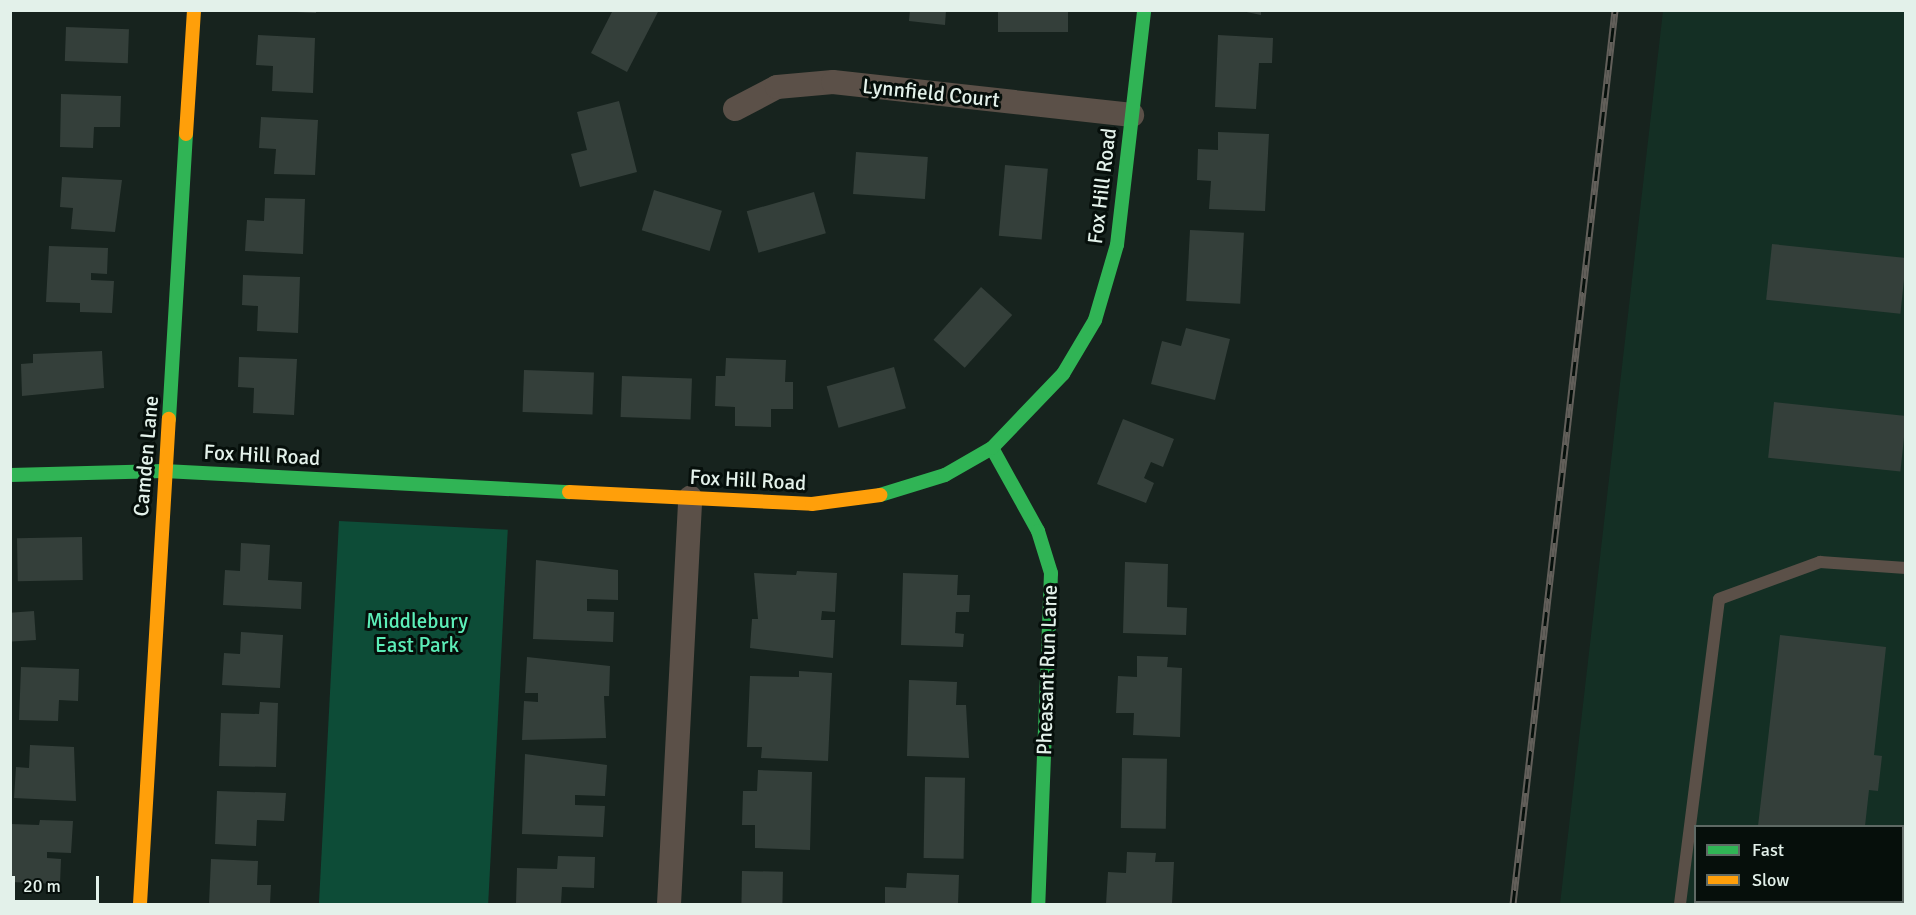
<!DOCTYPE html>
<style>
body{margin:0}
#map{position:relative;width:1916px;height:915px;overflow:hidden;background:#17231e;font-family:Signika,sans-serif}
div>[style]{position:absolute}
.built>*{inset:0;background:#142f24}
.green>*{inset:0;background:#0d4c37;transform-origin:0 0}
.building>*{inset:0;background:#343f3a;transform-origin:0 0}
.lane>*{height:12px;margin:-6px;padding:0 6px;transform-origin:6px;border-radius:6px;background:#5b5048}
.street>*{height:24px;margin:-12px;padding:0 12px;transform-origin:12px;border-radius:12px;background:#5b5048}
.fast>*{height:14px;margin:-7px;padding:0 7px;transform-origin:7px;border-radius:7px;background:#30b455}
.slow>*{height:14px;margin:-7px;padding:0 7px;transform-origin:7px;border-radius:7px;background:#ff9f0a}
.rail>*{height:7px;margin-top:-3.5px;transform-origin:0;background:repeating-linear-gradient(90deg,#060f0b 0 14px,#625f5a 0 28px);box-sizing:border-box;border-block:2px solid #625f5a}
span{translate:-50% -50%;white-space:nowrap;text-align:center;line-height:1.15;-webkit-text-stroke:6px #060f0b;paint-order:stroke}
.street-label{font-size:21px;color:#e3f1ea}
.park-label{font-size:21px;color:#5ceeb8}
.frame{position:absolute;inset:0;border:12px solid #e3f1ea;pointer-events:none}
.legend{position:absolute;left:1694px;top:825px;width:210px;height:78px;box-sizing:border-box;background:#060f0b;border:2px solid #5e6964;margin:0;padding:8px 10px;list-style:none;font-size:18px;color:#e3f1ea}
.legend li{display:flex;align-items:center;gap:12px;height:30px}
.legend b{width:30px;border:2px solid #5e6964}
.scale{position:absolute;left:12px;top:876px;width:87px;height:27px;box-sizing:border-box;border:3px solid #e3f1ea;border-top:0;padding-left:8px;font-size:18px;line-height:21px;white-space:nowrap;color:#e3f1ea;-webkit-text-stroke:4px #060f0b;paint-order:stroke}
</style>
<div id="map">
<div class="built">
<i style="clip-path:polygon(evenodd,1663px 11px,1905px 11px,1905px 904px,1560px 904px,1663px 11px,1696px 826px,1902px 826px,1902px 902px,1696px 902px,1696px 826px)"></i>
</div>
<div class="green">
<i style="left:339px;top:521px;width:169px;height:384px;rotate:3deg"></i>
</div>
<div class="building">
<i style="clip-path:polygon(297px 10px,316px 10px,316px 13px,296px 12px)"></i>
<i style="clip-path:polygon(613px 10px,659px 10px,627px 72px,591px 53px)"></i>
<i style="clip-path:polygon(910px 10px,946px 10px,945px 25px,909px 21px)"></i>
<i style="left:998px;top:10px;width:70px;height:22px"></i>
<i style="clip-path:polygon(1237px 10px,1261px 10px,1261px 15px)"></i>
<i style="left:66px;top:27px;width:63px;height:34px;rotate:2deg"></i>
<i style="clip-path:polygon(258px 35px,315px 38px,313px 93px,272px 91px,273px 66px,256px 65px)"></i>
<i style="clip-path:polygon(1218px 35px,1273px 38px,1272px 63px,1259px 63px,1256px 109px,1215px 107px)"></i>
<i style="clip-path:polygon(61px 94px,121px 96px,120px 127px,94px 127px,93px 148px,60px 147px)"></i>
<i style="clip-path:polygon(619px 101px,637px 172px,580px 187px,571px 154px,587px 150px,577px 112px)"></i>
<i style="clip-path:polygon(261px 117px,318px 120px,315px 175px,274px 174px,276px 149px,259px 148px)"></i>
<i style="clip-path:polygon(1218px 132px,1269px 134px,1265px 211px,1209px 209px,1211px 181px,1197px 180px,1198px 149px,1218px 150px)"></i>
<i style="left:856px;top:152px;width:72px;height:42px;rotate:4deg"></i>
<i style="left:1005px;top:165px;width:43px;height:71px;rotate:5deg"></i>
<i style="clip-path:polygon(62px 177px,122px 180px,115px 232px,71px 229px,73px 208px,60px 207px)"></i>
<i style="left:654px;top:190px;width:71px;height:42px;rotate:17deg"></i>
<i style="left:814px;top:192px;width:43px;height:70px;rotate:74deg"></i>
<i style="clip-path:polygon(265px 198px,305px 199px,303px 254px,245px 251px,247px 220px,264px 221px)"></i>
<i style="left:1190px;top:230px;width:54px;height:71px;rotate:3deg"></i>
<i style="left:1772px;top:244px;width:135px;height:56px;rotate:6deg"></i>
<i style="clip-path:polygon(49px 246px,108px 248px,107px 274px,91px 273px,91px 280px,114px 281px,112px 313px,80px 312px,80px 303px,46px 302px)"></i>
<i style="clip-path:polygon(243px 275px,300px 277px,298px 333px,257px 331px,258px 306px,242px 305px)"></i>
<i style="left:981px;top:287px;width:42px;height:71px;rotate:42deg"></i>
<i style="clip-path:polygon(1186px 328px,1230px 339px,1215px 400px,1151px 384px,1162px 341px,1181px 346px)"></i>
<i style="clip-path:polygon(102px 351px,104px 388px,22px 396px,21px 364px,33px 363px,33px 354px)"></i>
<i style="clip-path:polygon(239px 357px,297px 359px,294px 415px,253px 413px,254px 388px,238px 387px)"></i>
<i style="clip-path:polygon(726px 358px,786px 360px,785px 382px,793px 382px,793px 409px,771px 409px,771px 427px,735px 426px,735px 407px,715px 406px,716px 376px,725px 376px)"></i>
<i style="left:894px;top:367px;width:43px;height:70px;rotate:74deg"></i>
<i style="left:524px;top:370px;width:70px;height:42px;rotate:2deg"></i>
<i style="left:622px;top:376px;width:70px;height:41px;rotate:2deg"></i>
<i style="left:1774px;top:402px;width:133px;height:56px;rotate:6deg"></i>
<i style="clip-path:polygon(1123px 419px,1174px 439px,1163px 467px,1151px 462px,1144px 478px,1154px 483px,1146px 503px,1097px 484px)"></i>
<i style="left:82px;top:537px;width:43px;height:65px;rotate:89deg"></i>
<i style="clip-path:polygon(241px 543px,270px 545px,268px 580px,302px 582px,301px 609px,223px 605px,225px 570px,240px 571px)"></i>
<i style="clip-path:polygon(536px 560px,618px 570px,618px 600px,587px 599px,587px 611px,614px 612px,613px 642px,533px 639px)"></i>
<i style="clip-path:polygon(1125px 562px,1168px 564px,1167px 607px,1187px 608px,1186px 635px,1123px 633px)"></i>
<i style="clip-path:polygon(797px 571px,837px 573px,835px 612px,822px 611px,821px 620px,835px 620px,833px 658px,750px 648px,752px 619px,758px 619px,754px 573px,796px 575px)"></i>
<i style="clip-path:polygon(903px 573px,958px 575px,957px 595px,970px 595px,969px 612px,956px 612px,955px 633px,964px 634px,963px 647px,901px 645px)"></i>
<i style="left:34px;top:611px;width:29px;height:24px;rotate:86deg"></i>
<i style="clip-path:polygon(241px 632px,283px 635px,280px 688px,222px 685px,224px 653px,240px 654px)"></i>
<i style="clip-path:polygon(1780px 635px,1886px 647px,1874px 755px,1882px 756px,1878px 791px,1869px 790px,1865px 826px,1758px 826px)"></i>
<i style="clip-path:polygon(1137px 656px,1168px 657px,1167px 667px,1182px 668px,1180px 737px,1133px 735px,1134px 713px,1116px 713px,1118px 676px,1137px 677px)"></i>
<i style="clip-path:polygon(527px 657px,610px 666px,609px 696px,604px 696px,606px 738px,522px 740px,524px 701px,538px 702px,538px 693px,525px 693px)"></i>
<i style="clip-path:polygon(21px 667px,79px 669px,78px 701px,59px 700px,58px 721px,19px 720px)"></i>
<i style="clip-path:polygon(799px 671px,832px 673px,828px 761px,761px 758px,762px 747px,747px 747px,750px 676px,799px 677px)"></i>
<i style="clip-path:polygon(909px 680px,957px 682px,956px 705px,966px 705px,969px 758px,907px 756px)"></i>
<i style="clip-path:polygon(260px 702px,278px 703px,276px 767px,219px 766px,221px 713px,259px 714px)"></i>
<i style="clip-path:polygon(30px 745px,74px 747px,76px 801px,14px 798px,16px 767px,29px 768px)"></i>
<i style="clip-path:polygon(525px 754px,607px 765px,605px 796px,575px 795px,575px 805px,605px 806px,603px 837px,522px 834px)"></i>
<i style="left:1122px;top:758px;width:45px;height:70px;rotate:1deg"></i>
<i style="clip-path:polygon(758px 770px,812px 772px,810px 850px,755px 848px,755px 825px,742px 825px,743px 791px,757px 791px)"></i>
<i style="left:925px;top:777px;width:40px;height:81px;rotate:1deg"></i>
<i style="clip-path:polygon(217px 791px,286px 793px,284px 821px,257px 820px,256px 846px,215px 844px)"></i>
<i style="clip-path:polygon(40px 820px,73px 821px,71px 853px,47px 852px,47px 858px,61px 859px,60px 884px,10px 882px,11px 824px,39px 825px)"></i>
<i style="clip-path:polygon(1127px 852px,1156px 853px,1155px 862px,1174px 862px,1172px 904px,1106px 904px,1108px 872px,1126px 873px)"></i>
<i style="clip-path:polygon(558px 856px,595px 857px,594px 888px,562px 887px,561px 904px,516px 904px,517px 868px,557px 869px)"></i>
<i style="clip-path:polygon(211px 859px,258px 861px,257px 885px,271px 885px,270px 904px,209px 904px)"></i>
<i style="left:742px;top:871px;width:41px;height:33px;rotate:1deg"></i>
<i style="clip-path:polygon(907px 873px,959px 875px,958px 904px,885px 904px,885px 887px,906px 888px)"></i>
<i style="clip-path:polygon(1717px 902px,1857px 902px,1717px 904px)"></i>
</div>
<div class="lane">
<i style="left:1680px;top:904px;width:307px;rotate:-82.7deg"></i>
<i style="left:1719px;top:599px;width:108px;rotate:-20.1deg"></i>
<i style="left:1820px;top:562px;width:86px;rotate:4deg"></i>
</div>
<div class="street">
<i style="left:735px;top:109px;width:47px;rotate:-27.6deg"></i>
<i style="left:777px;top:87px;width:56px;rotate:-5.1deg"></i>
<i style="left:833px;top:82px;width:301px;rotate:6.3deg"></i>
<i style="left:669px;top:904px;width:407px;rotate:-87deg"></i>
</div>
<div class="fast">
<i style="left:169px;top:419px;width:286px;rotate:-86.6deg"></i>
<i style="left:992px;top:448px;width:95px;rotate:61deg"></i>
<i style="left:1038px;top:531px;width:44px;rotate:72.8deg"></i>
<i style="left:1051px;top:573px;width:331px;rotate:92.2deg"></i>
<i style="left:10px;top:475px;width:154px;rotate:-1.5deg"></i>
<i style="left:164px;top:471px;width:406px;rotate:3deg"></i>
<i style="left:880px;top:495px;width:68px;rotate:-17.1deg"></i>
<i style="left:945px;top:475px;width:54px;rotate:-29.9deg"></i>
<i style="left:992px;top:448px;width:103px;rotate:-46.2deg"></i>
<i style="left:1063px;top:374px;width:63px;rotate:-59.3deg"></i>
<i style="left:1095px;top:320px;width:78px;rotate:-73.7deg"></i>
<i style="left:1117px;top:245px;width:237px;rotate:-83.4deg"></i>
</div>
<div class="slow">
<i style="left:186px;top:134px;width:124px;rotate:-86.3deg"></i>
<i style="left:569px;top:492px;width:243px;rotate:2.8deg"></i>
<i style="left:812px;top:504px;width:69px;rotate:-7.5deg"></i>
<i style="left:140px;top:904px;width:486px;rotate:-86.6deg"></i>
</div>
<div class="rail">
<i style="left:1513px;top:904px;width:900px;rotate:-83.49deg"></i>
</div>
<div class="street-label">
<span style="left:931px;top:93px;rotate:6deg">Lynnfield Court</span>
<span style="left:1102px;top:186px;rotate:-83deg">Fox Hill Road</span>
<span style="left:262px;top:455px;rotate:3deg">Fox Hill Road</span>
<span style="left:146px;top:456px;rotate:-85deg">Camden Lane</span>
<span style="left:748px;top:480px;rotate:3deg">Fox Hill Road</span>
<span style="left:1047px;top:670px;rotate:-88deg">Pheasant Run Lane</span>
</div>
<div class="park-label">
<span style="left:417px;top:633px">Middlebury<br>East Park</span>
</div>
<div class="frame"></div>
<ul class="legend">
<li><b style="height:8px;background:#30b455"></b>Fast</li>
<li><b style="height:8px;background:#ff9f0a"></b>Slow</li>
</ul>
<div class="scale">20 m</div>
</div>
